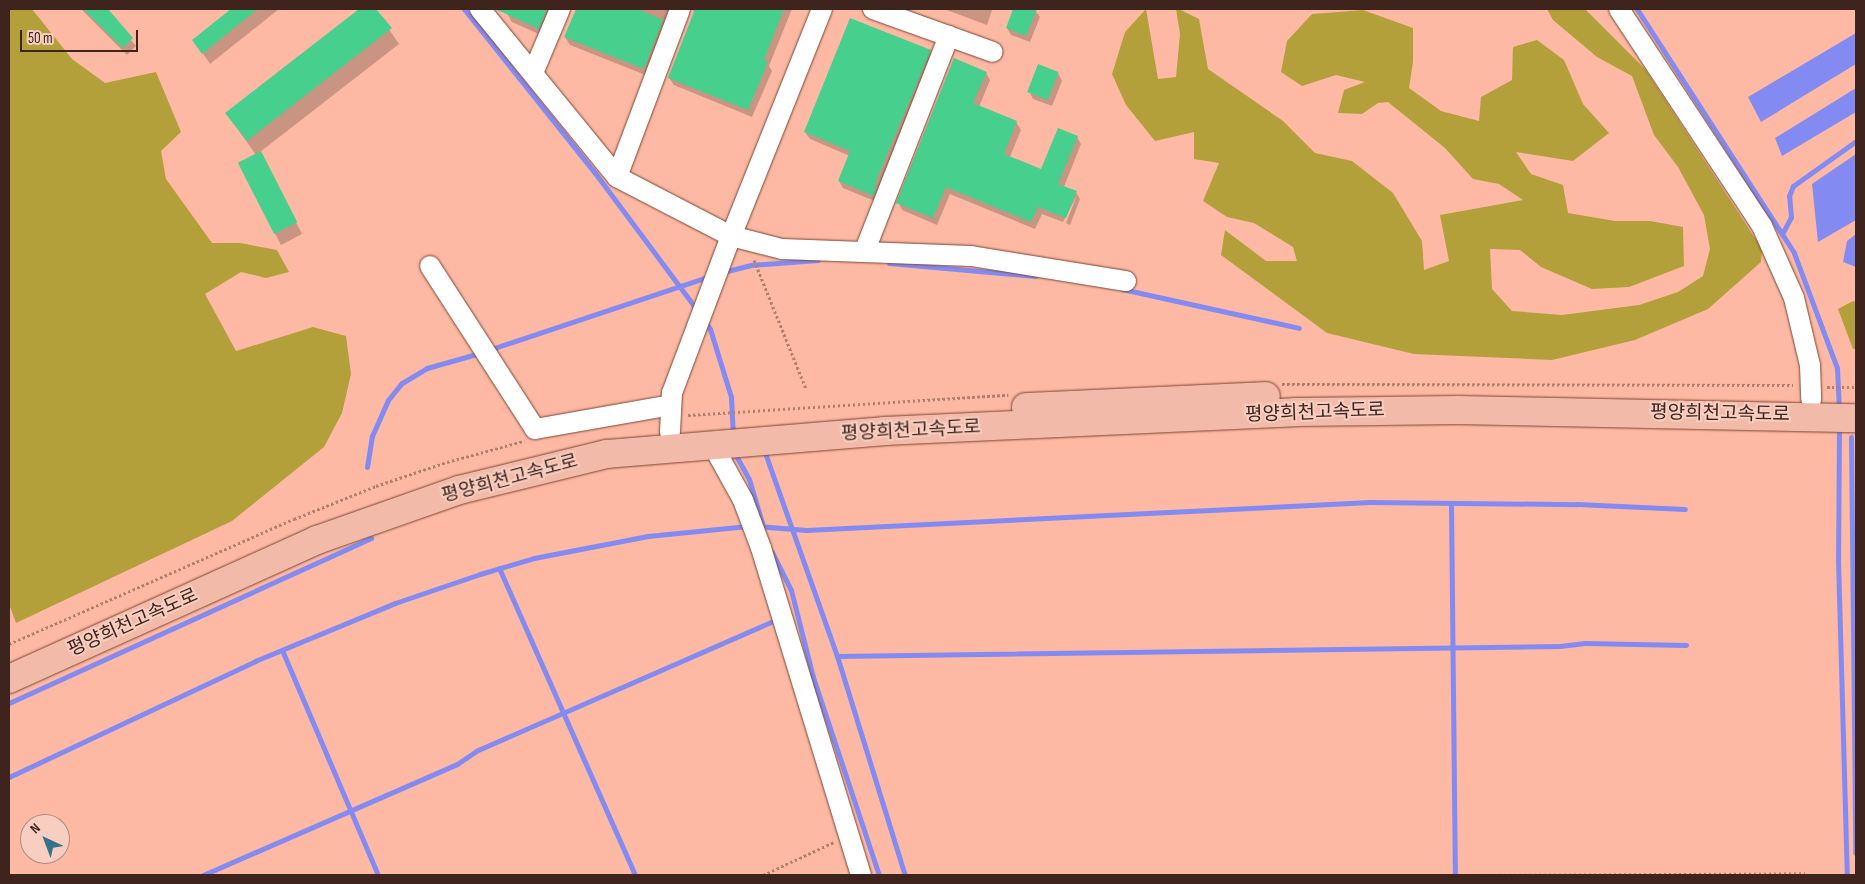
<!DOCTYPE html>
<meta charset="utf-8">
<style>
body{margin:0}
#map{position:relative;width:1865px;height:884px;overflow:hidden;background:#fdb9a3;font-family:"Sofia Sans Condensed","Noto Sans KR",sans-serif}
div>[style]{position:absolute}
.forest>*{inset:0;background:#b3a03b}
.water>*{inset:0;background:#838bf2}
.shadow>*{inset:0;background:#0003}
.stream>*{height:5px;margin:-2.5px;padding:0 2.5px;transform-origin:2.5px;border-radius:2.5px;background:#838bf2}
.building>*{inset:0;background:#47cf8e;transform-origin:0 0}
.path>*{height:3px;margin-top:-1.5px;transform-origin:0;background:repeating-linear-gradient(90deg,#b27f6e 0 2.5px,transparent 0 5px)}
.roads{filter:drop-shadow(0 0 1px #7f4533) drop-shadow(0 0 1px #7f4533)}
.minor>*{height:20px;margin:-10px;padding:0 10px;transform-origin:10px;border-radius:10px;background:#fff}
.highway>*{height:28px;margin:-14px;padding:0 14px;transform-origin:14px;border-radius:14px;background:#f1baa9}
span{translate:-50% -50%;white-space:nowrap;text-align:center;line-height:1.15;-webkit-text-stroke:4px #f8cec1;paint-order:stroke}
.street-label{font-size:19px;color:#3e241c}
.frame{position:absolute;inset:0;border:10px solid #3e241c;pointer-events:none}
.north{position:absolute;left:20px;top:814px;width:50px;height:50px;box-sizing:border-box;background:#f8cec1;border:1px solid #ae8a7f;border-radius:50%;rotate:317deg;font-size:14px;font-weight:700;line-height:20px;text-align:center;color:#3e241c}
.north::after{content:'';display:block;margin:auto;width:18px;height:22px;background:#337587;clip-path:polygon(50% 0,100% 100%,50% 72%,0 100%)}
.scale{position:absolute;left:20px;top:30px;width:118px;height:22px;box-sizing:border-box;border:2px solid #3e241c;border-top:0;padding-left:6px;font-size:15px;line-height:18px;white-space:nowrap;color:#3e241c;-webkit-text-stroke:4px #f8cec1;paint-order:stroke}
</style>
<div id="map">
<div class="forest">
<i style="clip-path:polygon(9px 9px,32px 9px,72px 59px,105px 83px,156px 72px,181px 132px,161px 151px,166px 179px,212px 243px,240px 243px,277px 250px,289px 272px,266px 278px,241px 272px,205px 294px,236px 351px,313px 327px,346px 336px,351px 374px,342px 413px,324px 447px,232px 521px,16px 623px,9px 604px)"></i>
<i style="clip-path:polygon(1146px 9px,1158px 79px,1176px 77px,1180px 34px,1176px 9px,1179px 9px,1199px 19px,1208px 69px,1283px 121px,1315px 153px,1352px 161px,1393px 193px,1422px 241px,1424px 270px,1449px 261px,1440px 215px,1523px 200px,1499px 184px,1473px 179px,1445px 148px,1388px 102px,1378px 103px,1362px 114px,1338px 113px,1344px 90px,1365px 82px,1336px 75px,1302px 86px,1281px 72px,1287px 41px,1312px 14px,1363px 10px,1413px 28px,1413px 62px,1409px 88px,1441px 111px,1479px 121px,1481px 97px,1512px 80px,1513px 47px,1537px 40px,1564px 60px,1583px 104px,1609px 133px,1573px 161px,1516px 152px,1531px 174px,1563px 185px,1568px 213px,1615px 221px,1650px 221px,1683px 227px,1684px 266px,1629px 287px,1592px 289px,1541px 267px,1520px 250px,1490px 249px,1492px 289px,1512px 311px,1562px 315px,1639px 305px,1678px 292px,1703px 276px,1710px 249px,1704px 215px,1678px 167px,1654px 135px,1632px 76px,1597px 57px,1553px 20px,1547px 9px,1585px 9px,1645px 69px,1762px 249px,1761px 262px,1708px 309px,1635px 340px,1552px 360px,1414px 354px,1327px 333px,1221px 255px,1225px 230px,1266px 261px,1297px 261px,1293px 247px,1254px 223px,1227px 217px,1203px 201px,1219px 163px,1194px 159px,1194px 132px,1155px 141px,1126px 105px,1112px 74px,1125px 32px)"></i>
<i style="clip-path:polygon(1853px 301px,1856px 302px,1856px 349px,1853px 349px,1838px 309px)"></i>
</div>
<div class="water">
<i style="clip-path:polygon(1856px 33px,1856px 64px,1761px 122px,1748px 97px)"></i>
<i style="clip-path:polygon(1856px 88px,1856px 112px,1782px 156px,1775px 138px)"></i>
<i style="clip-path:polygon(1856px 154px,1856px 220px,1818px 242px,1812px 184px)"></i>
<i style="clip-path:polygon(1856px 234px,1856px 267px,1843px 262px,1847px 241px)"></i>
</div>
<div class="shadow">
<i style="clip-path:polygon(81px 9px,104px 9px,136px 46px,127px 55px)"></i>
<i style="clip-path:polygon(233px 9px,279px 9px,210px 64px,194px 40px)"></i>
<i style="clip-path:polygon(361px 9px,375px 9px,399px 44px,260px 152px,302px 234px,281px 245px,239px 164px,256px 155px,227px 114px)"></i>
<i style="clip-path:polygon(511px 9px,556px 9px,543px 36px,512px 22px,508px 15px)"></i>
<i style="clip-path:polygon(577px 9px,677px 9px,648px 76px,570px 45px,565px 37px)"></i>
<i style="clip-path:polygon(693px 9px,792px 9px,769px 66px,772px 71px,752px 117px,674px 85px,669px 78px,694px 14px)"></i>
<i style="clip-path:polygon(944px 9px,991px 9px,992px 10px,987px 25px)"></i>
<i style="clip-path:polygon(1015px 9px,1034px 9px,1040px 17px,1030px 42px,1011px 35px,1007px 28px)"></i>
<i style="clip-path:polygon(930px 51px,934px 58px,877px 202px,843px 188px,839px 181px,850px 156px,810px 139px,805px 132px)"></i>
<i style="clip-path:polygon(986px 73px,990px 80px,979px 107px,1016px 122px,1021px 130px,1010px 157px,1042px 171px,1077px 137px,1081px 144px,1064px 187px,1076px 192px,1080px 199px,1070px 225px,1066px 223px,1077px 195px,1063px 222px,1042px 214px,1035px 229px,950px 194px,937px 225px,902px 210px,898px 202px)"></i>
<i style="clip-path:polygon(1058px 73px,1062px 81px,1052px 106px,1033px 99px,1029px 91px)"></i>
</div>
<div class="stream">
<i style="left:464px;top:9px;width:210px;rotate:51.4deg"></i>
<i style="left:595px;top:173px;width:172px;rotate:53.3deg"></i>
<i style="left:1637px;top:9px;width:290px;rotate:57.2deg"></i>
<i style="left:1794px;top:253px;width:123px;rotate:69.5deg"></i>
<i style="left:1837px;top:368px;width:42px;rotate:87.3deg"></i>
<i style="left:1782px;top:234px;width:19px;rotate:-62deg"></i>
<i style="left:1791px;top:217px;width:21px;rotate:-95deg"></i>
<i style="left:1789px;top:196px;width:11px;rotate:-68deg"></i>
<i style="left:1793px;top:186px;width:77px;rotate:-35.5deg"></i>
<i style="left:889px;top:263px;width:147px;rotate:5.1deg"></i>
<i style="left:723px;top:272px;width:29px;rotate:-14deg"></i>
<i style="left:751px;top:265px;width:67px;rotate:-4.3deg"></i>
<i style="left:1122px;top:289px;width:181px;rotate:12.4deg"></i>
<i style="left:704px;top:320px;width:11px;rotate:56deg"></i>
<i style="left:710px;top:329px;width:71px;rotate:72.8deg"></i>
<i style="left:731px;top:397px;width:40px;rotate:87.1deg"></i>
<i style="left:488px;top:350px;width:234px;rotate:-18.4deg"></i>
<i style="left:1839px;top:426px;width:133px;rotate:90.4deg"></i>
<i style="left:1838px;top:559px;width:316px;rotate:88.4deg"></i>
<i style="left:1851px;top:437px;width:416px;rotate:89.4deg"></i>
<i style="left:764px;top:450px;width:219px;rotate:70.5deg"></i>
<i style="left:837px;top:656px;width:229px;rotate:72.8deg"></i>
<i style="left:734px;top:452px;width:31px;rotate:61deg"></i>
<i style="left:749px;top:479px;width:46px;rotate:73.5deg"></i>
<i style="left:367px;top:467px;width:31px;rotate:-81deg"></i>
<i style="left:372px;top:436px;width:39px;rotate:-66deg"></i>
<i style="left:388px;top:400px;width:22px;rotate:-51deg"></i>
<i style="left:402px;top:383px;width:29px;rotate:-31deg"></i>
<i style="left:427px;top:368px;width:55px;rotate:-15.8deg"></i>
<i style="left:1451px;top:503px;width:372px;rotate:89.4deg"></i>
<i style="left:757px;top:526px;width:49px;rotate:4.7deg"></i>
<i style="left:806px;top:530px;width:565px;rotate:-2.84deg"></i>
<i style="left:1370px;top:502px;width:207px;rotate:0.6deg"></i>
<i style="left:1577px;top:504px;width:108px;rotate:2.7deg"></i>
<i style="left:772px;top:552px;width:42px;rotate:63.4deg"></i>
<i style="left:791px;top:590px;width:90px;rotate:75.8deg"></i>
<i style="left:813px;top:677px;width:209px;rotate:71.6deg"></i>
<i style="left:499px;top:568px;width:336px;rotate:66.1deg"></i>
<i style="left:282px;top:650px;width:245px;rotate:66.9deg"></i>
<i style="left:837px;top:656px;width:723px;rotate:-0.79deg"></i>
<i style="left:1560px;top:646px;width:25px;rotate:-7deg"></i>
<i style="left:1585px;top:643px;width:101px;rotate:1.1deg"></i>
<i style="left:9px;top:703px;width:398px;rotate:-24.5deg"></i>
<i style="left:9px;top:777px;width:272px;rotate:-25.2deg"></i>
<i style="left:255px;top:661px;width:152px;rotate:-22.5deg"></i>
<i style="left:395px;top:603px;width:90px;rotate:-18.8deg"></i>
<i style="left:480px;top:574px;width:56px;rotate:-16.5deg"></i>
<i style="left:534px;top:558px;width:116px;rotate:-10.9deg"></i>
<i style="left:648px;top:536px;width:100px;rotate:-5.7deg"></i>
<i style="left:203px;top:875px;width:277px;rotate:-23.6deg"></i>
<i style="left:457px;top:764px;width:25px;rotate:-34deg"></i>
<i style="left:478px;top:750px;width:324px;rotate:-23.6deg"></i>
</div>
<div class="building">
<i style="clip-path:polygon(83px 9px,108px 9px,133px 38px,123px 48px)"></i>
<i style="clip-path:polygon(231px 9px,258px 9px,202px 54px,192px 40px)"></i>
<i style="clip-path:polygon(359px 9px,376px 9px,392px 28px,247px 141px,225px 113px)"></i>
<i style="clip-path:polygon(495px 9px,547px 9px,539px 29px)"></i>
<i style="clip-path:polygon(576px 9px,638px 9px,663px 20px,644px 69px,564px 37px)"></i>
<i style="clip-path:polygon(695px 9px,784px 9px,764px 60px,768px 62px,748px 110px,668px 78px)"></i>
<i style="clip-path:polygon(1013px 9px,1037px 9px,1026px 36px,1006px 28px)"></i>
<i style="clip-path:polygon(850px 18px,931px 50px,877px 179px,874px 196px,838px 181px,850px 151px,804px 132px)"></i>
<i style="clip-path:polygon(954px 58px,987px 72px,973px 103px,1017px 121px,1004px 154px,1041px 169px,1058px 128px,1078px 136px,1058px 184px,1077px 191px,1066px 218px,1038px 207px,1031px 222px,946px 187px,933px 218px,896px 203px)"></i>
<i style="left:1038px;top:64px;width:22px;height:30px;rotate:21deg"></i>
<i style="left:261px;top:151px;width:80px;height:26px;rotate:63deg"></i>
</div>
<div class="path">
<i style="left:754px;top:260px;width:139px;rotate:68deg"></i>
<i style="left:1282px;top:384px;width:511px;rotate:0.11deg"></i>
<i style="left:1827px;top:387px;width:29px"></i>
<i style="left:688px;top:415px;width:321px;rotate:-3.6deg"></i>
<i style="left:9px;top:644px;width:311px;rotate:-23.7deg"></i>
<i style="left:294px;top:519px;width:88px;rotate:-21.9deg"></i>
<i style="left:376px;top:486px;width:75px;rotate:-18.7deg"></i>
<i style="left:447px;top:462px;width:80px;rotate:-15.3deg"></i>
<i style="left:763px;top:875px;width:78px;rotate:-24.9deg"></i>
<i style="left:1474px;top:875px;width:331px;rotate:-0.3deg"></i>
</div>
<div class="roads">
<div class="minor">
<i style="left:480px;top:9px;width:217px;rotate:50.8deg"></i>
<i style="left:617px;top:177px;width:128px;rotate:27.4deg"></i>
<i style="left:731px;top:236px;width:168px;rotate:110.6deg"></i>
<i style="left:672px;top:393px;width:39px;rotate:93deg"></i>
<i style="left:822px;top:9px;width:245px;rotate:111.8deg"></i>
<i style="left:731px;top:236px;width:53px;rotate:14.3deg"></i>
<i style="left:782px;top:249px;width:189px;rotate:2.1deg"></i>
<i style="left:971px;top:256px;width:157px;rotate:9.2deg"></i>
<i style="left:873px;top:9px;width:127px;rotate:19.7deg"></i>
<i style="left:1619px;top:9px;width:260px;rotate:56.6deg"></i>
<i style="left:1762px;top:226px;width:79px;rotate:66deg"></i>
<i style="left:1794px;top:298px;width:69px;rotate:76.6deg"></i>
<i style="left:1810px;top:365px;width:34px;rotate:88deg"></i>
<i style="left:533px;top:73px;width:69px;rotate:-67.1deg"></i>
<i style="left:617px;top:177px;width:179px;rotate:-69.4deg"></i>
<i style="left:865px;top:250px;width:230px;rotate:-68.6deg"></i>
<i style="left:430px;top:266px;width:194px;rotate:57.2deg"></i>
<i style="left:535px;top:429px;width:138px;rotate:-10deg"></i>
<i style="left:712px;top:444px;width:64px;rotate:61deg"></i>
<i style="left:743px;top:500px;width:51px;rotate:69.4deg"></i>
<i style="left:761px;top:548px;width:342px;rotate:73deg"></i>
</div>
<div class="highway">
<i style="left:1026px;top:407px;width:240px;rotate:-2.6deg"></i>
<i style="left:9px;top:679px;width:338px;rotate:-24.3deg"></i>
<i style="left:317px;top:540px;width:151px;rotate:-19.4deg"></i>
<i style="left:459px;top:490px;width:152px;rotate:-13.7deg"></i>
<i style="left:607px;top:454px;width:278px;rotate:-4.7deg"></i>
<i style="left:884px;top:431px;width:411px;rotate:-2.6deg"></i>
<i style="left:1295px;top:412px;width:163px;rotate:-0.7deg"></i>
<i style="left:1458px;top:410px;width:398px;rotate:1.2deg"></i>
</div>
</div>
<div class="street-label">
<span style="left:1315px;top:413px;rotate:-2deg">평양희천고속도로</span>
<span style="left:1720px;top:414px;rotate:1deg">평양희천고속도로</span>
<span style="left:911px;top:431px;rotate:-3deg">평양희천고속도로</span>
<span style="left:510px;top:479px;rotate:-15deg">평양희천고속도로</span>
<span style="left:133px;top:623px;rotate:-24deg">평양희천고속도로</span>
</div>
<div class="frame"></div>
<div class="north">N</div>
<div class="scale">50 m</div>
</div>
